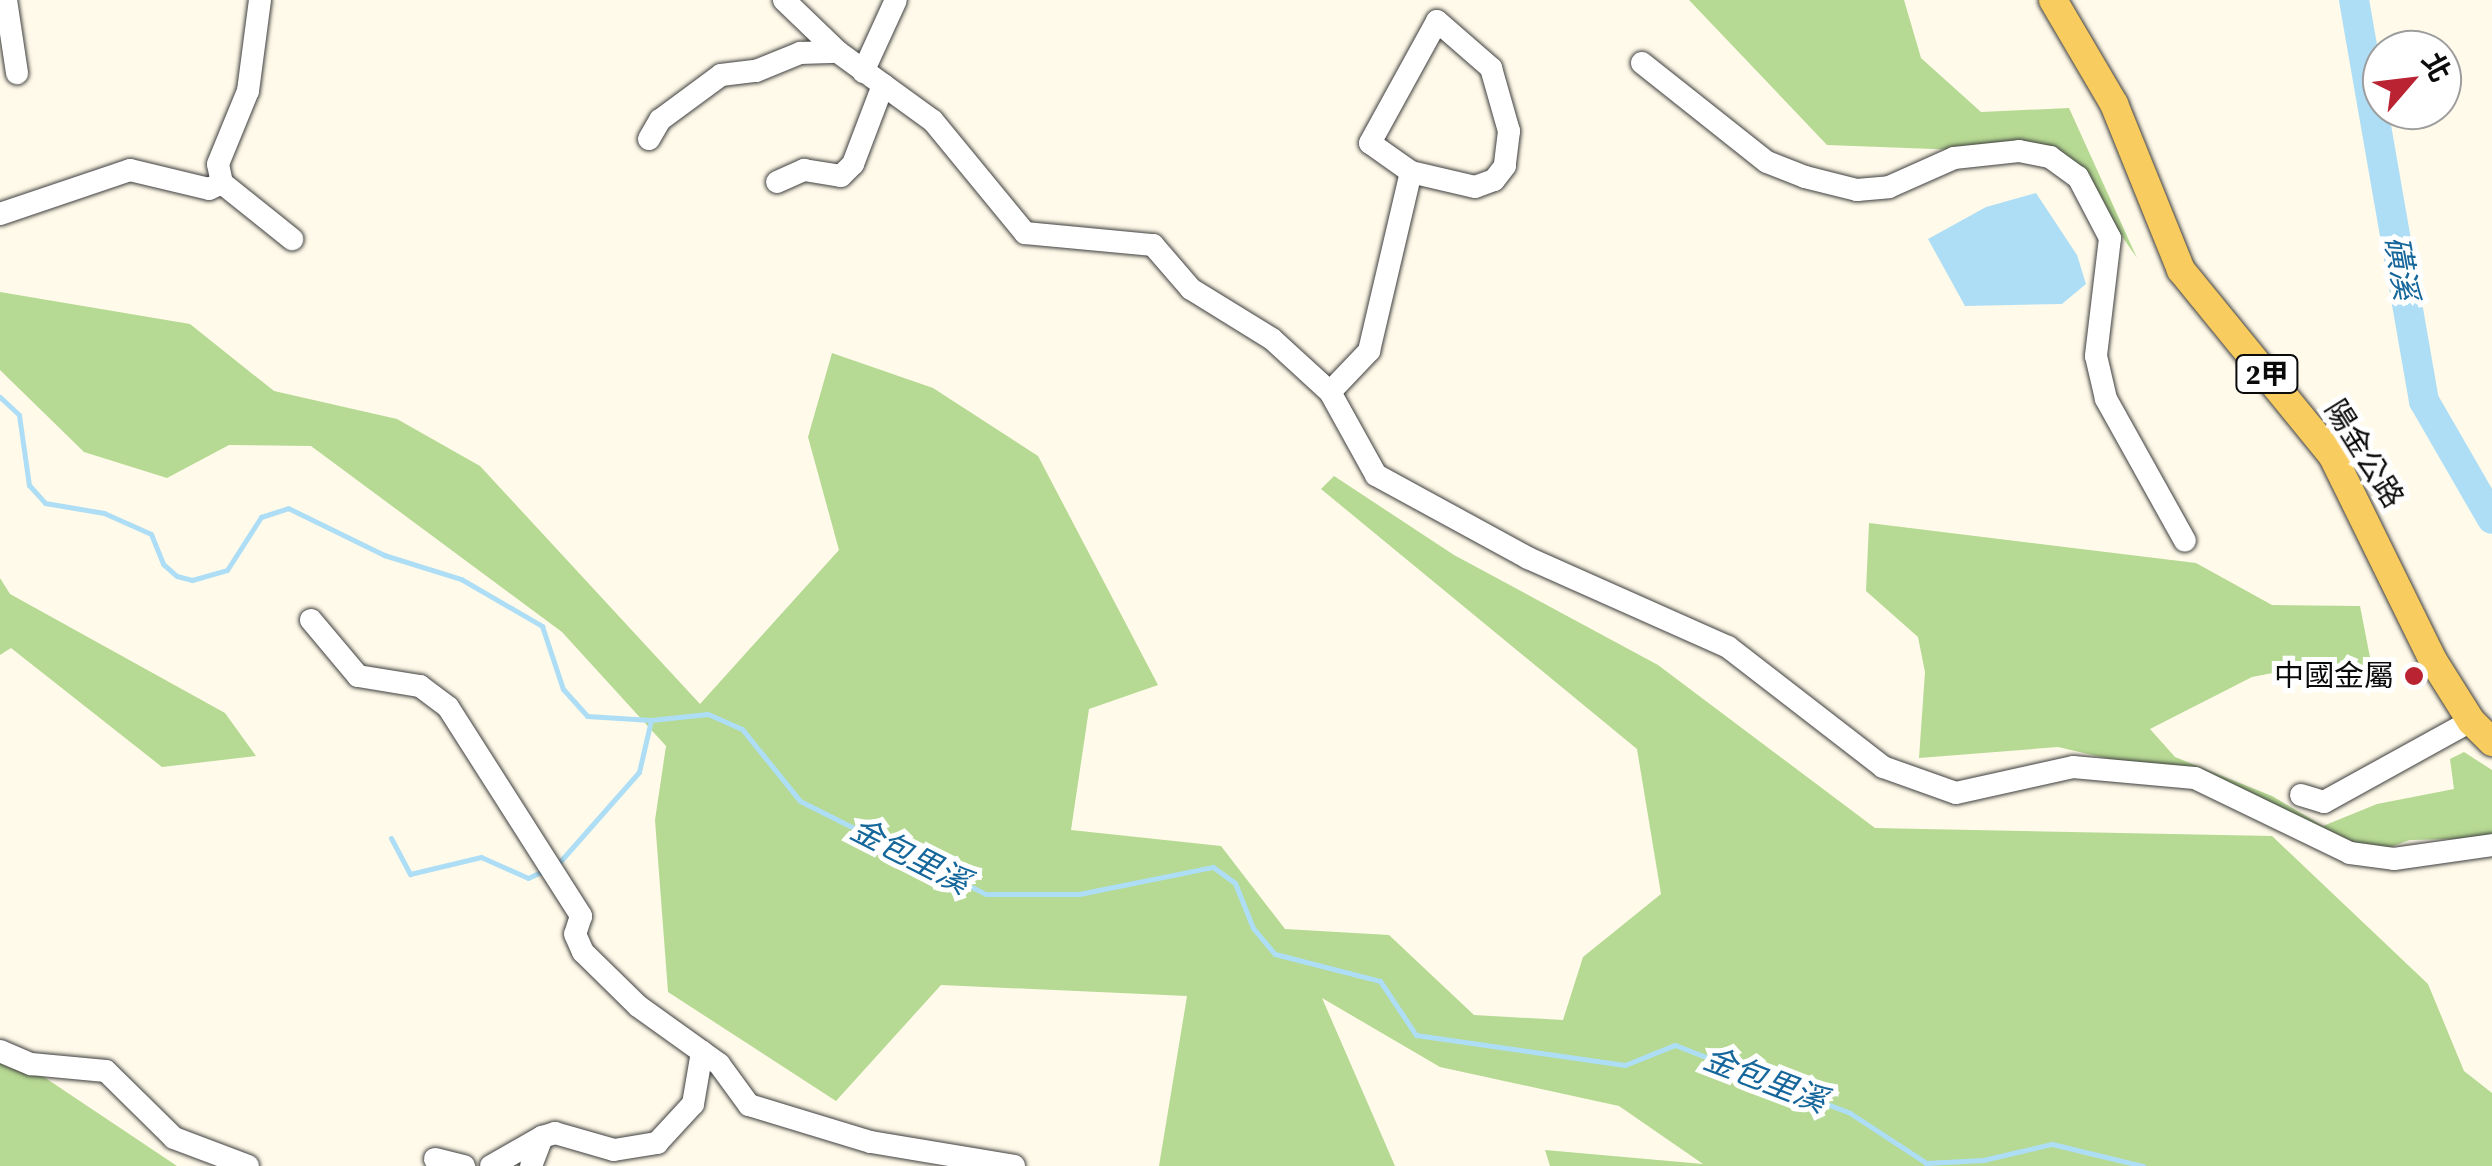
<!DOCTYPE html>
<meta charset="utf-8">
<style>
body{margin:0}
#map{position:relative;width:2492px;height:1166px;overflow:hidden;background:#fffae9;font-family:"Source Serif 4","Noto Sans TC",serif}
div>[style]{position:absolute}
.forest>*{inset:0;background:#b6d993}
.water>*{inset:0;background:#aedef6}
.stream>*{height:5px;margin:-2.5px;padding:0 2.5px;transform-origin:2.5px;border-radius:2.5px;background:#aedef6}
.river>*{height:30px;margin:-15px;padding:0 15px;transform-origin:15px;border-radius:15px;background:#aedef6}
.roads{filter:drop-shadow(0 0 2px #3e3e3e) drop-shadow(0 0 2px #3e3e3e)}
.minor>*{height:22px;margin:-11px;padding:0 11px;transform-origin:11px;border-radius:11px;background:#fff}
.major>*{height:28px;margin:-14px;padding:0 14px;transform-origin:14px;border-radius:14px;background:#f9cc5f}
.dots>*{width:28px;height:28px;translate:-50% -50%;box-sizing:border-box;border:5px solid #fff;border-radius:50%}
span{translate:-50% -50%;white-space:nowrap;text-align:center;line-height:1.15;-webkit-text-stroke:10px #fff;paint-order:stroke}
.shield-label span{padding:2px 8px;background:#fff;border:2px solid;border-radius:8px;-webkit-text-stroke-width:0}
.shield-label{font-size:28px;color:#0b0b0b;font-weight:700}
.street-label{font-size:30px;color:#0b0b0b}
.poi-label{font-size:30px;color:#0b0b0b}
.right{translate:-100% -50%;text-align:right}
.water-label{font-size:32px;color:#15679b;font-style:italic}
.north{position:absolute;left:2362px;top:30px;width:100px;height:100px;box-sizing:border-box;background:#fff;border:2px solid #9d9d9d;border-radius:50%;rotate:62deg;font-size:28px;font-weight:700;line-height:40px;text-align:center;color:#0b0b0b}
.north::after{content:'';display:block;margin:auto;width:35px;height:45px;background:#ba2432;clip-path:polygon(50% 0,100% 100%,50% 72%,0 100%)}
</style>
<div id="map">
<div class="forest">
<i style="clip-path:polygon(1689px 0,1904px 0,1921px 58px,1981px 112px,2069px 108px,2137px 258px,2065px 154px,1827px 145px)"></i>
<i style="clip-path:polygon(0 292px,190px 324px,274px 391px,397px 419px,480px 466px,700px 704px,839px 550px,808px 437px,832px 353px,933px 388px,1038px 456px,1158px 685px,1089px 709px,1071px 830px,1221px 846px,1285px 929px,1389px 935px,1474px 1015px,1563px 1020px,1583px 957px,1661px 894px,1637px 749px,1321px 489px,1334px 476px,1454px 555px,1658px 665px,1875px 828px,2272px 836px,2428px 984px,2464px 1071px,2492px 1093px,2492px 1166px,1550px 1166px,1545px 1150px,1703px 1164px,1619px 1106px,1440px 1067px,1322px 998px,1395px 1166px,1159px 1166px,1187px 996px,941px 985px,836px 1101px,668px 992px,655px 820px,666px 746px,562px 632px,311px 446px,229px 445px,167px 478px,84px 452px,0 370px)"></i>
<i style="clip-path:polygon(1869px 523px,2196px 563px,2272px 605px,2360px 606px,2375px 683px,2293px 669px,2252px 677px,2150px 729px,2175px 757px,2272px 796px,2323px 826px,2377px 804px,2454px 789px,2450px 759px,2464px 752px,2492px 770px,2492px 838px,2410px 840px,2373px 853px,2157px 770px,2058px 747px,1919px 758px,1925px 672px,1918px 637px,1866px 591px)"></i>
<i style="clip-path:polygon(0 578px,10px 594px,225px 713px,256px 756px,162px 767px,11px 648px,0 655px)"></i>
<i style="clip-path:polygon(0 1046px,5px 1051px,177px 1166px,0 1166px)"></i>
</div>
<div class="water">
<i style="clip-path:polygon(2036px 193px,2077px 255px,2086px 284px,2062px 304px,1965px 306px,1928px 239px,1986px 207px)"></i>
</div>
<div class="stream">
<i style="left:0;top:397px;width:26px;rotate:43deg"></i>
<i style="left:19px;top:415px;width:71px;rotate:81.9deg"></i>
<i style="left:29px;top:485px;width:24px;rotate:48deg"></i>
<i style="left:45px;top:503px;width:60px;rotate:9.6deg"></i>
<i style="left:104px;top:513px;width:51px;rotate:24.1deg"></i>
<i style="left:151px;top:534px;width:32px;rotate:68deg"></i>
<i style="left:163px;top:564px;width:18px;rotate:41deg"></i>
<i style="left:177px;top:576px;width:16px;rotate:15deg"></i>
<i style="left:192px;top:580px;width:36px;rotate:-16deg"></i>
<i style="left:227px;top:570px;width:63px;rotate:-57.3deg"></i>
<i style="left:261px;top:517px;width:28px;rotate:-18deg"></i>
<i style="left:288px;top:508px;width:107px;rotate:26.1deg"></i>
<i style="left:384px;top:555px;width:81px;rotate:17.3deg"></i>
<i style="left:461px;top:579px;width:94px;rotate:30.1deg"></i>
<i style="left:542px;top:626px;width:66px;rotate:71.6deg"></i>
<i style="left:563px;top:689px;width:36px;rotate:48deg"></i>
<i style="left:587px;top:716px;width:64px;rotate:3.6deg"></i>
<i style="left:651px;top:720px;width:57px;rotate:-6deg"></i>
<i style="left:708px;top:714px;width:37px;rotate:24deg"></i>
<i style="left:742px;top:729px;width:92px;rotate:51.1deg"></i>
<i style="left:800px;top:801px;width:208px;rotate:26.6deg"></i>
<i style="left:986px;top:894px;width:93px"></i>
<i style="left:1079px;top:894px;width:137px;rotate:-11.4deg"></i>
<i style="left:1213px;top:867px;width:27px;rotate:36deg"></i>
<i style="left:1235px;top:883px;width:48px;rotate:68.2deg"></i>
<i style="left:1253px;top:928px;width:34px;rotate:50deg"></i>
<i style="left:1275px;top:954px;width:108px;rotate:14.4deg"></i>
<i style="left:1380px;top:981px;width:65px;rotate:56.3deg"></i>
<i style="left:1416px;top:1035px;width:211px;rotate:8.2deg"></i>
<i style="left:1625px;top:1065px;width:54px;rotate:-21.8deg"></i>
<i style="left:1675px;top:1045px;width:188px;rotate:21.2deg"></i>
<i style="left:1850px;top:1113px;width:91px;rotate:33.3deg"></i>
<i style="left:1926px;top:1163px;width:57px;rotate:-3deg"></i>
<i style="left:1983px;top:1160px;width:71px;rotate:-13.1deg"></i>
<i style="left:2052px;top:1144px;width:94px;rotate:13.6deg"></i>
<i style="left:391px;top:838px;width:41px;rotate:62.2deg"></i>
<i style="left:410px;top:874px;width:73px;rotate:-13.5deg"></i>
<i style="left:481px;top:857px;width:51px;rotate:24.1deg"></i>
<i style="left:528px;top:878px;width:17px;rotate:-25deg"></i>
<i style="left:557px;top:865px;width:124px;rotate:-48.6deg"></i>
<i style="left:639px;top:772px;width:53px;rotate:-77deg"></i>
</div>
<div class="river">
<i style="left:2354px;top:0;width:407px;rotate:80.1deg"></i>
<i style="left:2424px;top:401px;width:136px;rotate:60deg"></i>
</div>
<div class="roads">
<div class="minor">
<i style="left:6px;top:0;width:74px;rotate:81.4deg"></i>
<i style="left:784px;top:0;width:75px;rotate:43.9deg"></i>
<i style="left:838px;top:52px;width:117px;rotate:36deg"></i>
<i style="left:933px;top:121px;width:145px;rotate:50.6deg"></i>
<i style="left:1025px;top:233px;width:129px;rotate:5.4deg"></i>
<i style="left:1153px;top:245px;width:58px;rotate:49.2deg"></i>
<i style="left:1191px;top:289px;width:95px;rotate:31.7deg"></i>
<i style="left:1272px;top:339px;width:79px;rotate:42.4deg"></i>
<i style="left:1330px;top:392px;width:95px;rotate:61deg"></i>
<i style="left:1376px;top:475px;width:173px;rotate:28.6deg"></i>
<i style="left:1528px;top:558px;width:219px;rotate:24deg"></i>
<i style="left:1728px;top:647px;width:196px;rotate:37.7deg"></i>
<i style="left:1883px;top:767px;width:77px;rotate:19.6deg"></i>
<i style="left:1956px;top:793px;width:120px;rotate:-12.5deg"></i>
<i style="left:2073px;top:767px;width:122px;rotate:5.2deg"></i>
<i style="left:2195px;top:778px;width:172px;rotate:25.8deg"></i>
<i style="left:2350px;top:853px;width:44px;rotate:7.8deg"></i>
<i style="left:2394px;top:859px;width:99px;rotate:-8.1deg"></i>
<i style="left:1642px;top:63px;width:159px;rotate:38.4deg"></i>
<i style="left:1767px;top:162px;width:41px;rotate:21.5deg"></i>
<i style="left:1805px;top:177px;width:54px;rotate:14deg"></i>
<i style="left:1857px;top:190px;width:32px;rotate:-5deg"></i>
<i style="left:1889px;top:187px;width:71px;rotate:-24deg"></i>
<i style="left:1954px;top:158px;width:65px;rotate:-6.1deg"></i>
<i style="left:2019px;top:151px;width:32px;rotate:11deg"></i>
<i style="left:2050px;top:157px;width:34px;rotate:36deg"></i>
<i style="left:2078px;top:177px;width:69px;rotate:62.3deg"></i>
<i style="left:2110px;top:238px;width:119px;rotate:96.8deg"></i>
<i style="left:2096px;top:356px;width:44px;rotate:76.9deg"></i>
<i style="left:2106px;top:399px;width:162px;rotate:60.9deg"></i>
<i style="left:863px;top:72px;width:79px;rotate:-65.4deg"></i>
<i style="left:649px;top:139px;width:22px;rotate:-60deg"></i>
<i style="left:660px;top:120px;width:76px;rotate:-36.4deg"></i>
<i style="left:721px;top:75px;width:35px;rotate:-7deg"></i>
<i style="left:756px;top:71px;width:48px;rotate:-22.2deg"></i>
<i style="left:800px;top:53px;width:38px;rotate:-2deg"></i>
<i style="left:777px;top:182px;width:30px;rotate:-24deg"></i>
<i style="left:804px;top:170px;width:37px;rotate:9deg"></i>
<i style="left:841px;top:176px;width:17px;rotate:-45deg"></i>
<i style="left:853px;top:164px;width:85px;rotate:-69.2deg"></i>
<i style="left:222px;top:183px;width:90px;rotate:38.7deg"></i>
<i style="left:0;top:214px;width:137px;rotate:-18.7deg"></i>
<i style="left:130px;top:170px;width:81px;rotate:13.5deg"></i>
<i style="left:209px;top:189px;width:14px;rotate:-25deg"></i>
<i style="left:222px;top:183px;width:19px;rotate:-102deg"></i>
<i style="left:218px;top:164px;width:79px;rotate:-67.7deg"></i>
<i style="left:248px;top:91px;width:92px;rotate:-82.5deg"></i>
<i style="left:1330px;top:392px;width:57px;rotate:-46.4deg"></i>
<i style="left:1369px;top:351px;width:184px;rotate:-76.8deg"></i>
<i style="left:1411px;top:172px;width:50px;rotate:-144.7deg"></i>
<i style="left:1370px;top:143px;width:139px;rotate:-61.2deg"></i>
<i style="left:1437px;top:21px;width:72px;rotate:41deg"></i>
<i style="left:1491px;top:68px;width:66px;rotate:74.1deg"></i>
<i style="left:1509px;top:131px;width:35px;rotate:97deg"></i>
<i style="left:1505px;top:166px;width:18px;rotate:128deg"></i>
<i style="left:1494px;top:180px;width:20px;rotate:160deg"></i>
<i style="left:1475px;top:187px;width:66px;rotate:-166.8deg"></i>
<i style="left:311px;top:620px;width:73px;rotate:50deg"></i>
<i style="left:358px;top:676px;width:63px;rotate:9.2deg"></i>
<i style="left:420px;top:686px;width:35px;rotate:37deg"></i>
<i style="left:448px;top:707px;width:248px;rotate:57.5deg"></i>
<i style="left:581px;top:916px;width:19px;rotate:108deg"></i>
<i style="left:575px;top:934px;width:20px;rotate:66deg"></i>
<i style="left:583px;top:952px;width:77px;rotate:44.5deg"></i>
<i style="left:638px;top:1006px;width:100px;rotate:35.6deg"></i>
<i style="left:719px;top:1064px;width:51px;rotate:53.8deg"></i>
<i style="left:749px;top:1105px;width:127px;rotate:16.9deg"></i>
<i style="left:871px;top:1142px;width:145px;rotate:9.5deg"></i>
<i style="left:2301px;top:795px;width:24px;rotate:17deg"></i>
<i style="left:2324px;top:802px;width:168px;rotate:-28.9deg"></i>
<i style="left:0;top:1051px;width:34px;rotate:23deg"></i>
<i style="left:31px;top:1064px;width:75px;rotate:5.3deg"></i>
<i style="left:106px;top:1071px;width:95px;rotate:44.6deg"></i>
<i style="left:174px;top:1138px;width:79px;rotate:20.7deg"></i>
<i style="left:435px;top:1159px;width:30px;rotate:14deg"></i>
<i style="left:491px;top:1166px;width:59px;rotate:-29.6deg"></i>
<i style="left:531px;top:1166px;width:31px;rotate:-69deg"></i>
<i style="left:542px;top:1137px;width:14px;rotate:-17deg"></i>
<i style="left:555px;top:1133px;width:61px;rotate:16.1deg"></i>
<i style="left:614px;top:1150px;width:44px;rotate:-9.2deg"></i>
<i style="left:657px;top:1143px;width:53px;rotate:-47.3deg"></i>
<i style="left:693px;top:1104px;width:53px;rotate:-80.2deg"></i>
</div>
<div class="major">
<i style="left:2053px;top:0;width:121px;rotate:59.6deg"></i>
<i style="left:2114px;top:104px;width:179px;rotate:68deg"></i>
<i style="left:2181px;top:270px;width:239px;rotate:50.8deg"></i>
<i style="left:2332px;top:455px;width:231px;rotate:63.8deg"></i>
<i style="left:2434px;top:662px;width:70px;rotate:57.9deg"></i>
<i style="left:2471px;top:721px;width:30px;rotate:45deg"></i>
</div>
</div>
<div class="dots">
<i style="left:2414px;top:676px;background:#ba2432"></i>
</div>
<div class="shield-label">
<span style="left:2267px;top:374px">2甲</span>
</div>
<div class="street-label">
<span style="left:2364px;top:454px;rotate:58deg">陽金公路</span>
</div>
<div class="poi-label">
<span class="right" style="left:2394px;top:676px">中國金屬</span>
</div>
<div class="water-label">
<span style="left:2401px;top:268px;rotate:80deg">磺溪</span>
<span style="left:910px;top:856px;rotate:27deg">金包里溪</span>
<span style="left:1765px;top:1080px;rotate:21deg">金包里溪</span>
</div>
<div class="north">北</div>
</div>
